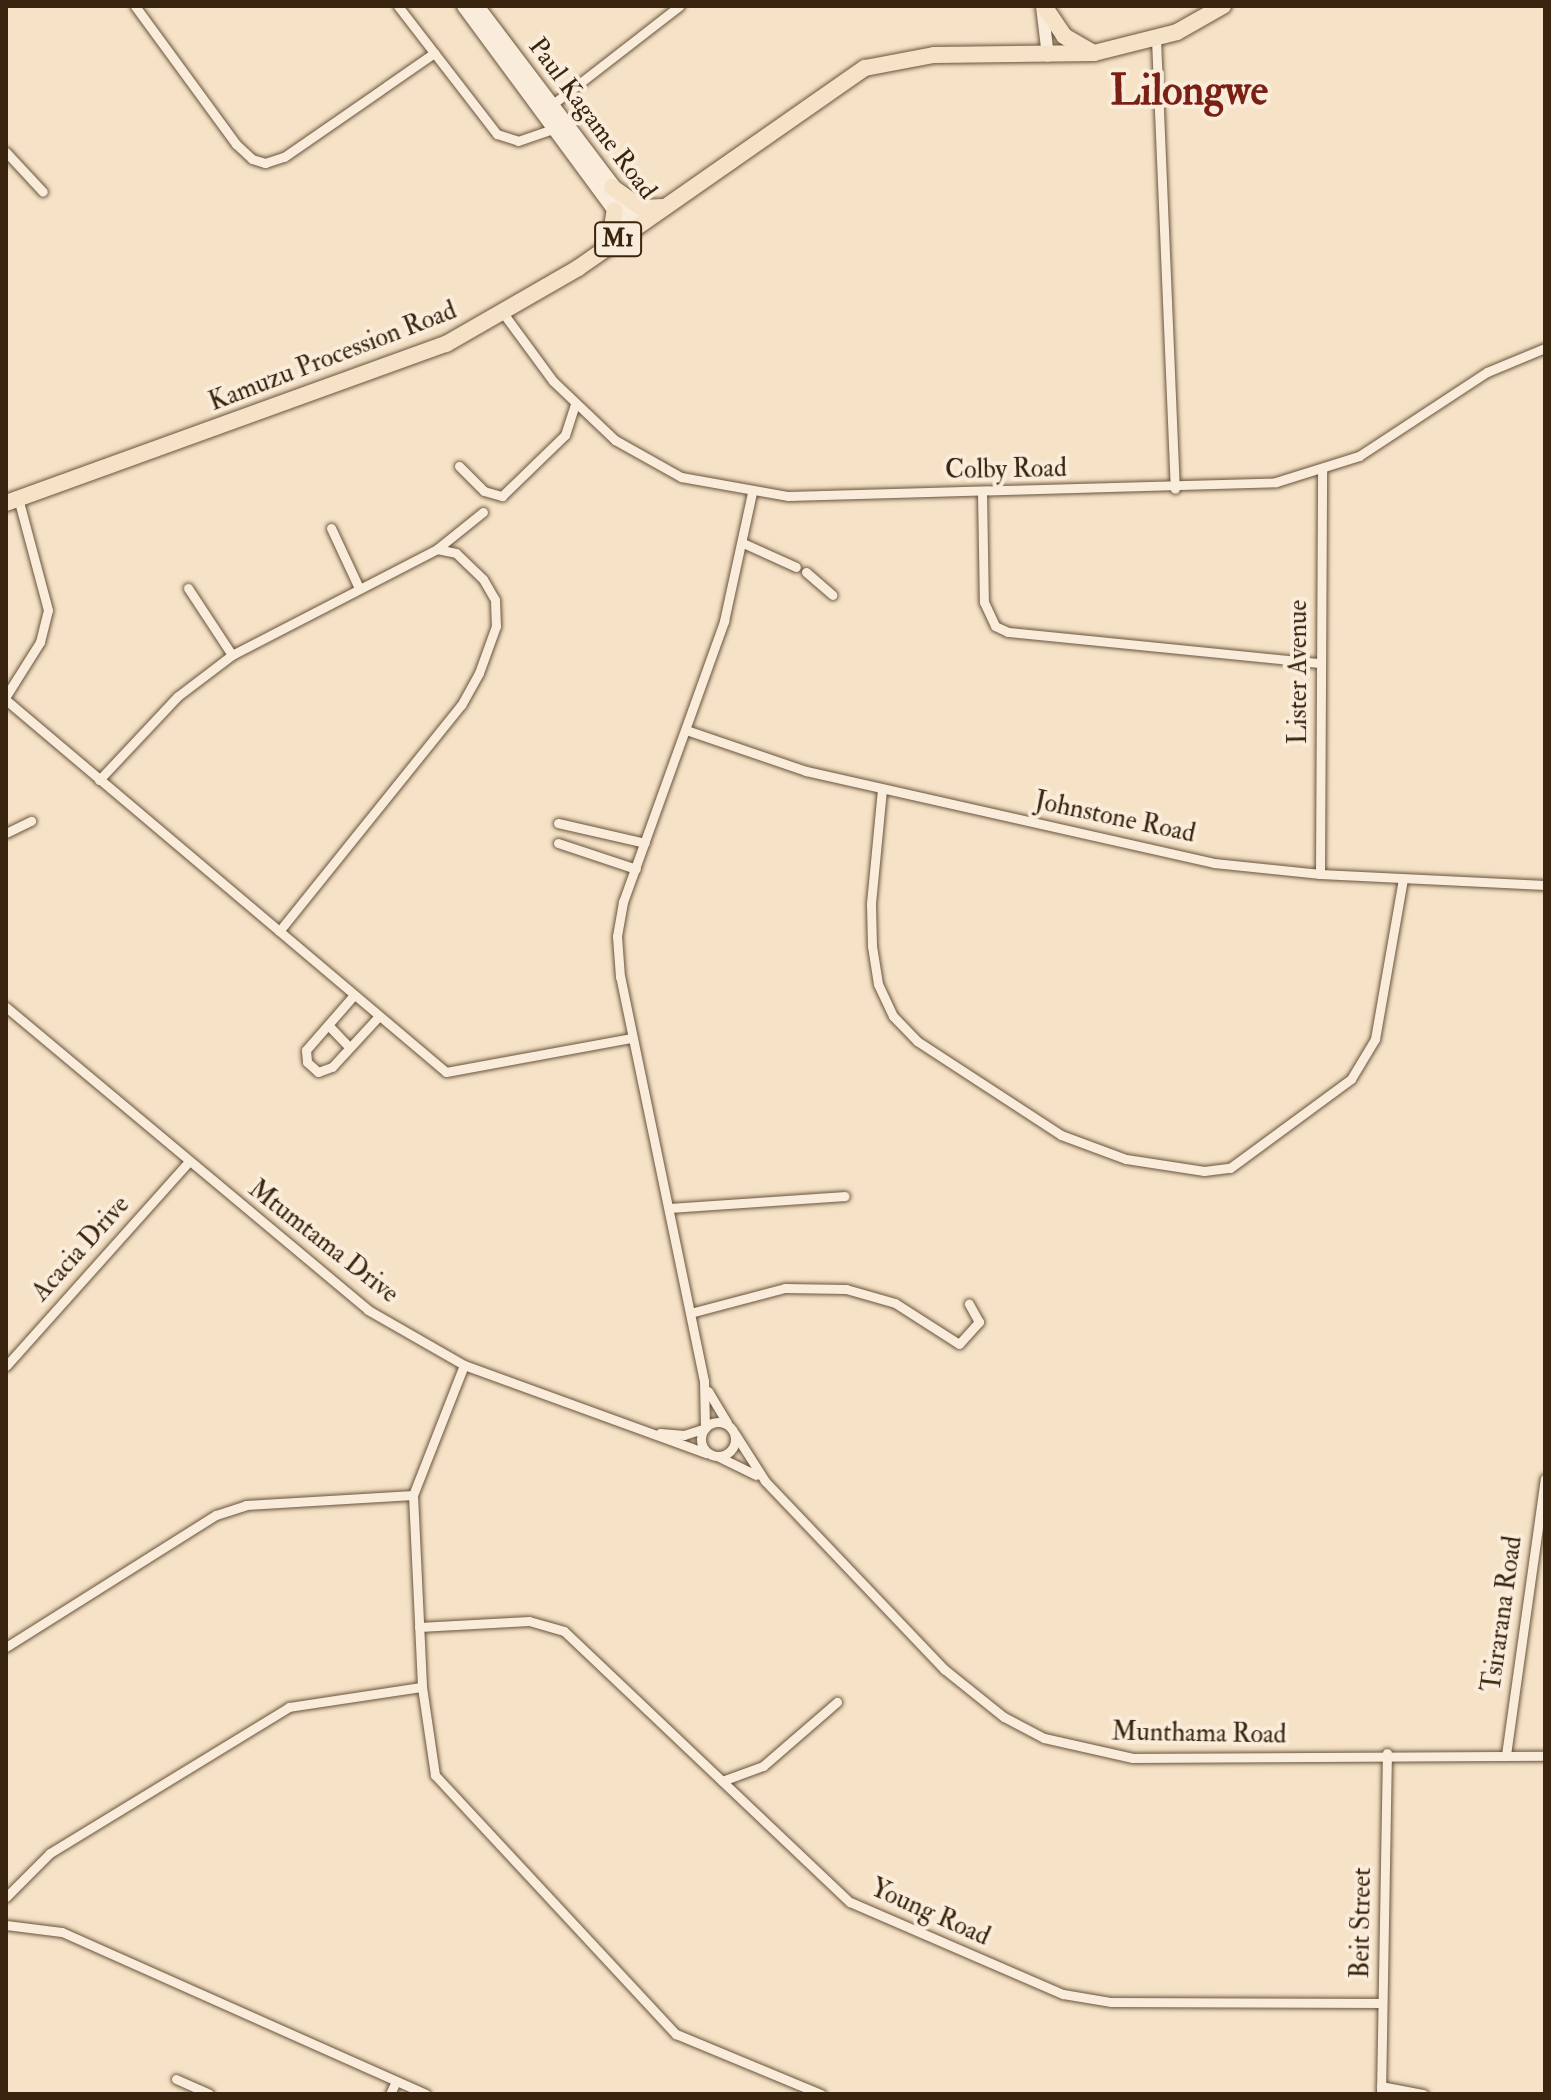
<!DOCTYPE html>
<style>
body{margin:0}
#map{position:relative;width:1551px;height:2100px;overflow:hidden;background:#f6e2c6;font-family:"IM FELL Double Pica",serif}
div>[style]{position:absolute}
.roads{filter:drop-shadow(0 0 2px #68543d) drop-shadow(0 0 2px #68543d)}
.minor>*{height:9px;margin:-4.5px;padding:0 4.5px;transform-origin:4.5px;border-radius:4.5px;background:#f9ecda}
.minor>.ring{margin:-4.5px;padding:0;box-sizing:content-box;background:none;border:9px solid #f9ecda;border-radius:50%}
.tertiary>*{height:12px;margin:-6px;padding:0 6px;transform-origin:6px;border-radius:6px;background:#f9ecda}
.secondary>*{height:14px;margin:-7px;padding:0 7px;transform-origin:7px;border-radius:7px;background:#f9ecda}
.trunk>*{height:16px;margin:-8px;padding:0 8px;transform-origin:8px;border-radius:8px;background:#f6e2c6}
span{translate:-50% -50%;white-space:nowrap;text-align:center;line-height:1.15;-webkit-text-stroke:8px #f9ecda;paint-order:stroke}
.shield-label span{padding:2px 6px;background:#f9ecda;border:2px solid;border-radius:6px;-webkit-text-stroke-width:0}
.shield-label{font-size:24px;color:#39250f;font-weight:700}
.street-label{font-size:26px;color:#39250f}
.town-label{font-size:42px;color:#7a1f14;font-weight:700}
.frame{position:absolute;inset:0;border:8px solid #39250f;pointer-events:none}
</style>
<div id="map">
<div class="roads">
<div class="minor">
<i style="left:135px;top:6px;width:171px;rotate:53.8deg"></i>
<i style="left:236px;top:144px;width:22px;rotate:43deg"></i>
<i style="left:252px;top:159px;width:14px;rotate:17deg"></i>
<i style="left:265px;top:163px;width:20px;rotate:-18deg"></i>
<i style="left:284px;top:157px;width:183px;rotate:-34.7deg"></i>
<i style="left:398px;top:6px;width:162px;rotate:52.3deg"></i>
<i style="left:497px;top:134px;width:22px;rotate:18deg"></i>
<i style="left:518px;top:141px;width:43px;rotate:-18.9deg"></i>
<i style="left:1156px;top:39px;width:450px;rotate:87.6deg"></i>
<i style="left:549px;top:107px;width:165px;rotate:-37.8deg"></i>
<i style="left:6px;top:152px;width:54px;rotate:47.2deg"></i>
<i style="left:503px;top:313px;width:84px;rotate:53.7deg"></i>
<i style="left:553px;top:381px;width:86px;rotate:43.6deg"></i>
<i style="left:615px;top:440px;width:76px;rotate:29.3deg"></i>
<i style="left:681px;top:477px;width:109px;rotate:10.1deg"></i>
<i style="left:788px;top:496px;width:488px;rotate:-1.6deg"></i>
<i style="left:1276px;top:482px;width:87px;rotate:-17.4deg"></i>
<i style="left:1359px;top:456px;width:153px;rotate:-33.3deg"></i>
<i style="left:1487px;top:372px;width:63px;rotate:-22.5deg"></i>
<i style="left:459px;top:466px;width:35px;rotate:45deg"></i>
<i style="left:484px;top:491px;width:19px;rotate:16deg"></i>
<i style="left:502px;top:496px;width:88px;rotate:-44.1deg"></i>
<i style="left:565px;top:435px;width:33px;rotate:-72deg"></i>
<i style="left:982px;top:492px;width:110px;rotate:89deg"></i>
<i style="left:984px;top:602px;width:26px;rotate:65deg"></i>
<i style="left:995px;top:626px;width:14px;rotate:25deg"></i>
<i style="left:1008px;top:632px;width:314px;rotate:5.7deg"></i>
<i style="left:331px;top:528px;width:64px;rotate:65deg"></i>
<i style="left:743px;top:543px;width:58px;rotate:24.4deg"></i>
<i style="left:437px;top:549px;width:59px;rotate:-38.8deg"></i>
<i style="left:806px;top:572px;width:35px;rotate:41deg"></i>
<i style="left:188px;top:588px;width:80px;rotate:56.7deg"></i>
<i style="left:6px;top:696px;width:64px;rotate:-57.8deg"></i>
<i style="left:40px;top:642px;width:33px;rotate:-76deg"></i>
<i style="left:48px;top:610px;width:116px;rotate:-105deg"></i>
<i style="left:6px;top:700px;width:576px;rotate:40.21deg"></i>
<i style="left:446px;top:1072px;width:189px;rotate:-10.4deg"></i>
<i style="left:686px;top:730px;width:127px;rotate:18.9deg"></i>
<i style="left:806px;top:771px;width:418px;rotate:12.7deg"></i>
<i style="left:1214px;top:863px;width:107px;rotate:5.9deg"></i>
<i style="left:1320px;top:874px;width:225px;rotate:2.8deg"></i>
<i style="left:99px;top:780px;width:115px;rotate:-46.8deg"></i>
<i style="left:178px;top:696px;width:68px;rotate:-37.2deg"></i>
<i style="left:232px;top:655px;width:231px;rotate:-27.3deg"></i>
<i style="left:437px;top:549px;width:19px;rotate:12deg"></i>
<i style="left:456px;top:553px;width:37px;rotate:44deg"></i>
<i style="left:483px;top:579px;width:24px;rotate:60deg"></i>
<i style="left:495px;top:600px;width:26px;rotate:88deg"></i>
<i style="left:496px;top:626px;width:50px;rotate:109.9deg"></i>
<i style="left:479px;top:673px;width:37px;rotate:119deg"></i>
<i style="left:461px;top:705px;width:290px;rotate:128.8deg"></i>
<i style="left:882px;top:789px;width:116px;rotate:95.5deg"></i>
<i style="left:871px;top:904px;width:42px;rotate:88.6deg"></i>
<i style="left:872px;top:946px;width:38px;rotate:81deg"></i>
<i style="left:878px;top:984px;width:35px;rotate:65deg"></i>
<i style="left:893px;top:1016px;width:35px;rotate:46deg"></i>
<i style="left:917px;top:1041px;width:172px;rotate:33.1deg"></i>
<i style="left:1061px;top:1135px;width:69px;rotate:20.3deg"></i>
<i style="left:1126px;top:1159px;width:79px;rotate:8.7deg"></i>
<i style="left:1204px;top:1171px;width:26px;rotate:-7deg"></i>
<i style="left:1230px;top:1168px;width:150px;rotate:-36.3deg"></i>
<i style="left:1351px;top:1079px;width:47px;rotate:-59deg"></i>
<i style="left:1375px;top:1039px;width:162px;rotate:-80.1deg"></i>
<i style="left:558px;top:823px;width:89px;rotate:12.9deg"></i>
<i style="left:6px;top:833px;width:28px;rotate:-26deg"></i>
<i style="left:558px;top:843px;width:82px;rotate:18.4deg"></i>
<i style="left:1320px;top:874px;width:404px;rotate:-89.7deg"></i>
<i style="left:354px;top:995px;width:73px;rotate:131.1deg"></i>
<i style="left:306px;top:1050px;width:12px;rotate:85deg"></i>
<i style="left:307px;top:1062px;width:15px;rotate:42deg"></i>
<i style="left:318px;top:1072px;width:15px;rotate:-20deg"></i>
<i style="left:332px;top:1067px;width:69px;rotate:-47.3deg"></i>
<i style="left:6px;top:1007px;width:472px;rotate:39.9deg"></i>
<i style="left:368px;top:1310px;width:111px;rotate:29.8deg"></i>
<i style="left:464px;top:1365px;width:258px;rotate:20deg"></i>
<i style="left:328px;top:1025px;width:30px;rotate:46deg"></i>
<i style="left:670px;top:1208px;width:175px;rotate:-3.9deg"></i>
<i style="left:694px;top:1312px;width:94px;rotate:-14.8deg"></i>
<i style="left:785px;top:1288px;width:61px;rotate:0.9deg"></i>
<i style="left:846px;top:1289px;width:51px;rotate:15.9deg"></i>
<i style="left:895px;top:1303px;width:76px;rotate:32.6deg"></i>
<i style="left:959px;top:1344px;width:30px;rotate:-48deg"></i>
<i style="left:979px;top:1322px;width:21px;rotate:-119deg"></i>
<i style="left:464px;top:1365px;width:140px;rotate:111.4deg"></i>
<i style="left:413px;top:1495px;width:192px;rotate:87.3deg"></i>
<i style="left:422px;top:1687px;width:89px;rotate:81.6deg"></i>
<i style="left:435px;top:1775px;width:354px;rotate:47.1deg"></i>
<i style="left:676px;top:2034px;width:157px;rotate:22.5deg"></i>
<i style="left:6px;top:1366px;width:275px;rotate:-48.2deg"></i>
<i style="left:708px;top:1391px;width:37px;rotate:59deg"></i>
<i class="ring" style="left:701px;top:1422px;width:25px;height:25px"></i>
<i style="left:660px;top:1433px;width:24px;rotate:5deg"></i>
<i style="left:684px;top:1435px;width:22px;rotate:-18deg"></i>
<i style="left:705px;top:1428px;width:47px;rotate:-91.2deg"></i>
<i style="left:704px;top:1381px;width:413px;rotate:-101.7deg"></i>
<i style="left:620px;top:977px;width:41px;rotate:-94.2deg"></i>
<i style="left:617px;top:936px;width:35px;rotate:-80deg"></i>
<i style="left:623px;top:902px;width:299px;rotate:-70.2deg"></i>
<i style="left:724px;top:621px;width:131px;rotate:-77.7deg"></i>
<i style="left:735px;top:1434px;width:56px;rotate:57.4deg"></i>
<i style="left:765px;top:1481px;width:260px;rotate:46.4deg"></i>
<i style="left:944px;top:1669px;width:77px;rotate:38.7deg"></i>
<i style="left:1004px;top:1717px;width:45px;rotate:27.7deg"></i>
<i style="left:1044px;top:1738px;width:91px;rotate:12.7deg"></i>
<i style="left:1133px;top:1758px;width:412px;rotate:-0.3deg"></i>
<i style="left:719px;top:1457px;width:41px;rotate:25.9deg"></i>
<i style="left:419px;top:1627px;width:110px;rotate:-3.1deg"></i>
<i style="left:529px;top:1621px;width:36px;rotate:16deg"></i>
<i style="left:564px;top:1631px;width:394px;rotate:43.5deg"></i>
<i style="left:850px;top:1902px;width:232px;rotate:23.4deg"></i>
<i style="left:1063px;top:1994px;width:49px;rotate:9.5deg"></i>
<i style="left:1111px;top:2002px;width:271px;rotate:0.2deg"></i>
<i style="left:6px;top:1647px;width:248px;rotate:-32.2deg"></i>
<i style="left:216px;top:1515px;width:32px;rotate:-18deg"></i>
<i style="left:246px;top:1505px;width:167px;rotate:-3.4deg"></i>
<i style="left:1506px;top:1755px;width:279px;rotate:-82deg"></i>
<i style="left:722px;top:1781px;width:44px;rotate:-20.1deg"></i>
<i style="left:763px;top:1766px;width:98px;rotate:-40.9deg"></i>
<i style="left:6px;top:1897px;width:62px;rotate:-45deg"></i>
<i style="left:50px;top:1853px;width:280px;rotate:-31.4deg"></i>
<i style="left:289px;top:1707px;width:134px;rotate:-8.6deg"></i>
<i style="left:6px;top:1925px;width:56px;rotate:7.1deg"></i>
<i style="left:62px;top:1932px;width:398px;rotate:24deg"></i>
<i style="left:176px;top:2079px;width:36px;rotate:24deg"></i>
<i style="left:1381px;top:2086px;width:43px;rotate:10.8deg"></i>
<i style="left:390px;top:2094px;width:14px;rotate:-65deg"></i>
<i style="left:1381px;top:2094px;width:341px;rotate:-89deg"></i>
</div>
<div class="tertiary">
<i style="left:1042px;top:6px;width:50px;rotate:83.2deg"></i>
</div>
<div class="secondary">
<i style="left:464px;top:6px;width:280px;rotate:53.6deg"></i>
<i style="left:477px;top:6px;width:272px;rotate:52.9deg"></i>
</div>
<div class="trunk">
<i style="left:1044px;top:6px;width:36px;rotate:56deg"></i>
<i style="left:1064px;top:36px;width:34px;rotate:30deg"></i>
<i style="left:612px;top:187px;width:37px;rotate:35deg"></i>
<i style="left:642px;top:208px;width:21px;rotate:-3deg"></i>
<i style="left:609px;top:246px;width:36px;rotate:-81deg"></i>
<i style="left:6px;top:503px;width:468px;rotate:-19.9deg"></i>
<i style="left:446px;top:344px;width:152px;rotate:-29.9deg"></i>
<i style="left:578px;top:268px;width:350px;rotate:-34.9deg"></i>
<i style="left:865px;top:68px;width:70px;rotate:-10.7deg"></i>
<i style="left:934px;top:55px;width:160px;rotate:-0.7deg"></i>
<i style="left:1094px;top:53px;width:86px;rotate:-14.2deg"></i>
<i style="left:1177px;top:32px;width:53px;rotate:-29.5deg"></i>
</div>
</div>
<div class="shield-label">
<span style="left:618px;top:239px">M1</span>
</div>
<div class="street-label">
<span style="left:592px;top:119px;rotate:53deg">Paul Kagame Road</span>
<span style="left:333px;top:357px;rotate:-21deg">Kamuzu Procession Road</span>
<span style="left:1006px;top:470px;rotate:-1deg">Colby Road</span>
<span style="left:1299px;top:672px;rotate:-90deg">Lister Avenue</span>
<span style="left:1115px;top:818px;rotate:12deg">Johnstone Road</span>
<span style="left:323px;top:1242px;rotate:38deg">Mtumtama Drive</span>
<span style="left:81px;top:1249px;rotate:-48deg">Acacia Drive</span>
<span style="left:1503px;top:1614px;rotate:-82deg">Tsirarana Road</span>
<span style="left:1199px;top:1734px;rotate:1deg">Munthama Road</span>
<span style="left:930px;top:1913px;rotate:24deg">Young Road</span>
<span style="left:1362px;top:1923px;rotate:-89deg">Beit Street</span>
</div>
<div class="town-label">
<span style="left:1189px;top:91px">Lilongwe</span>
</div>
<div class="frame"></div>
</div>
